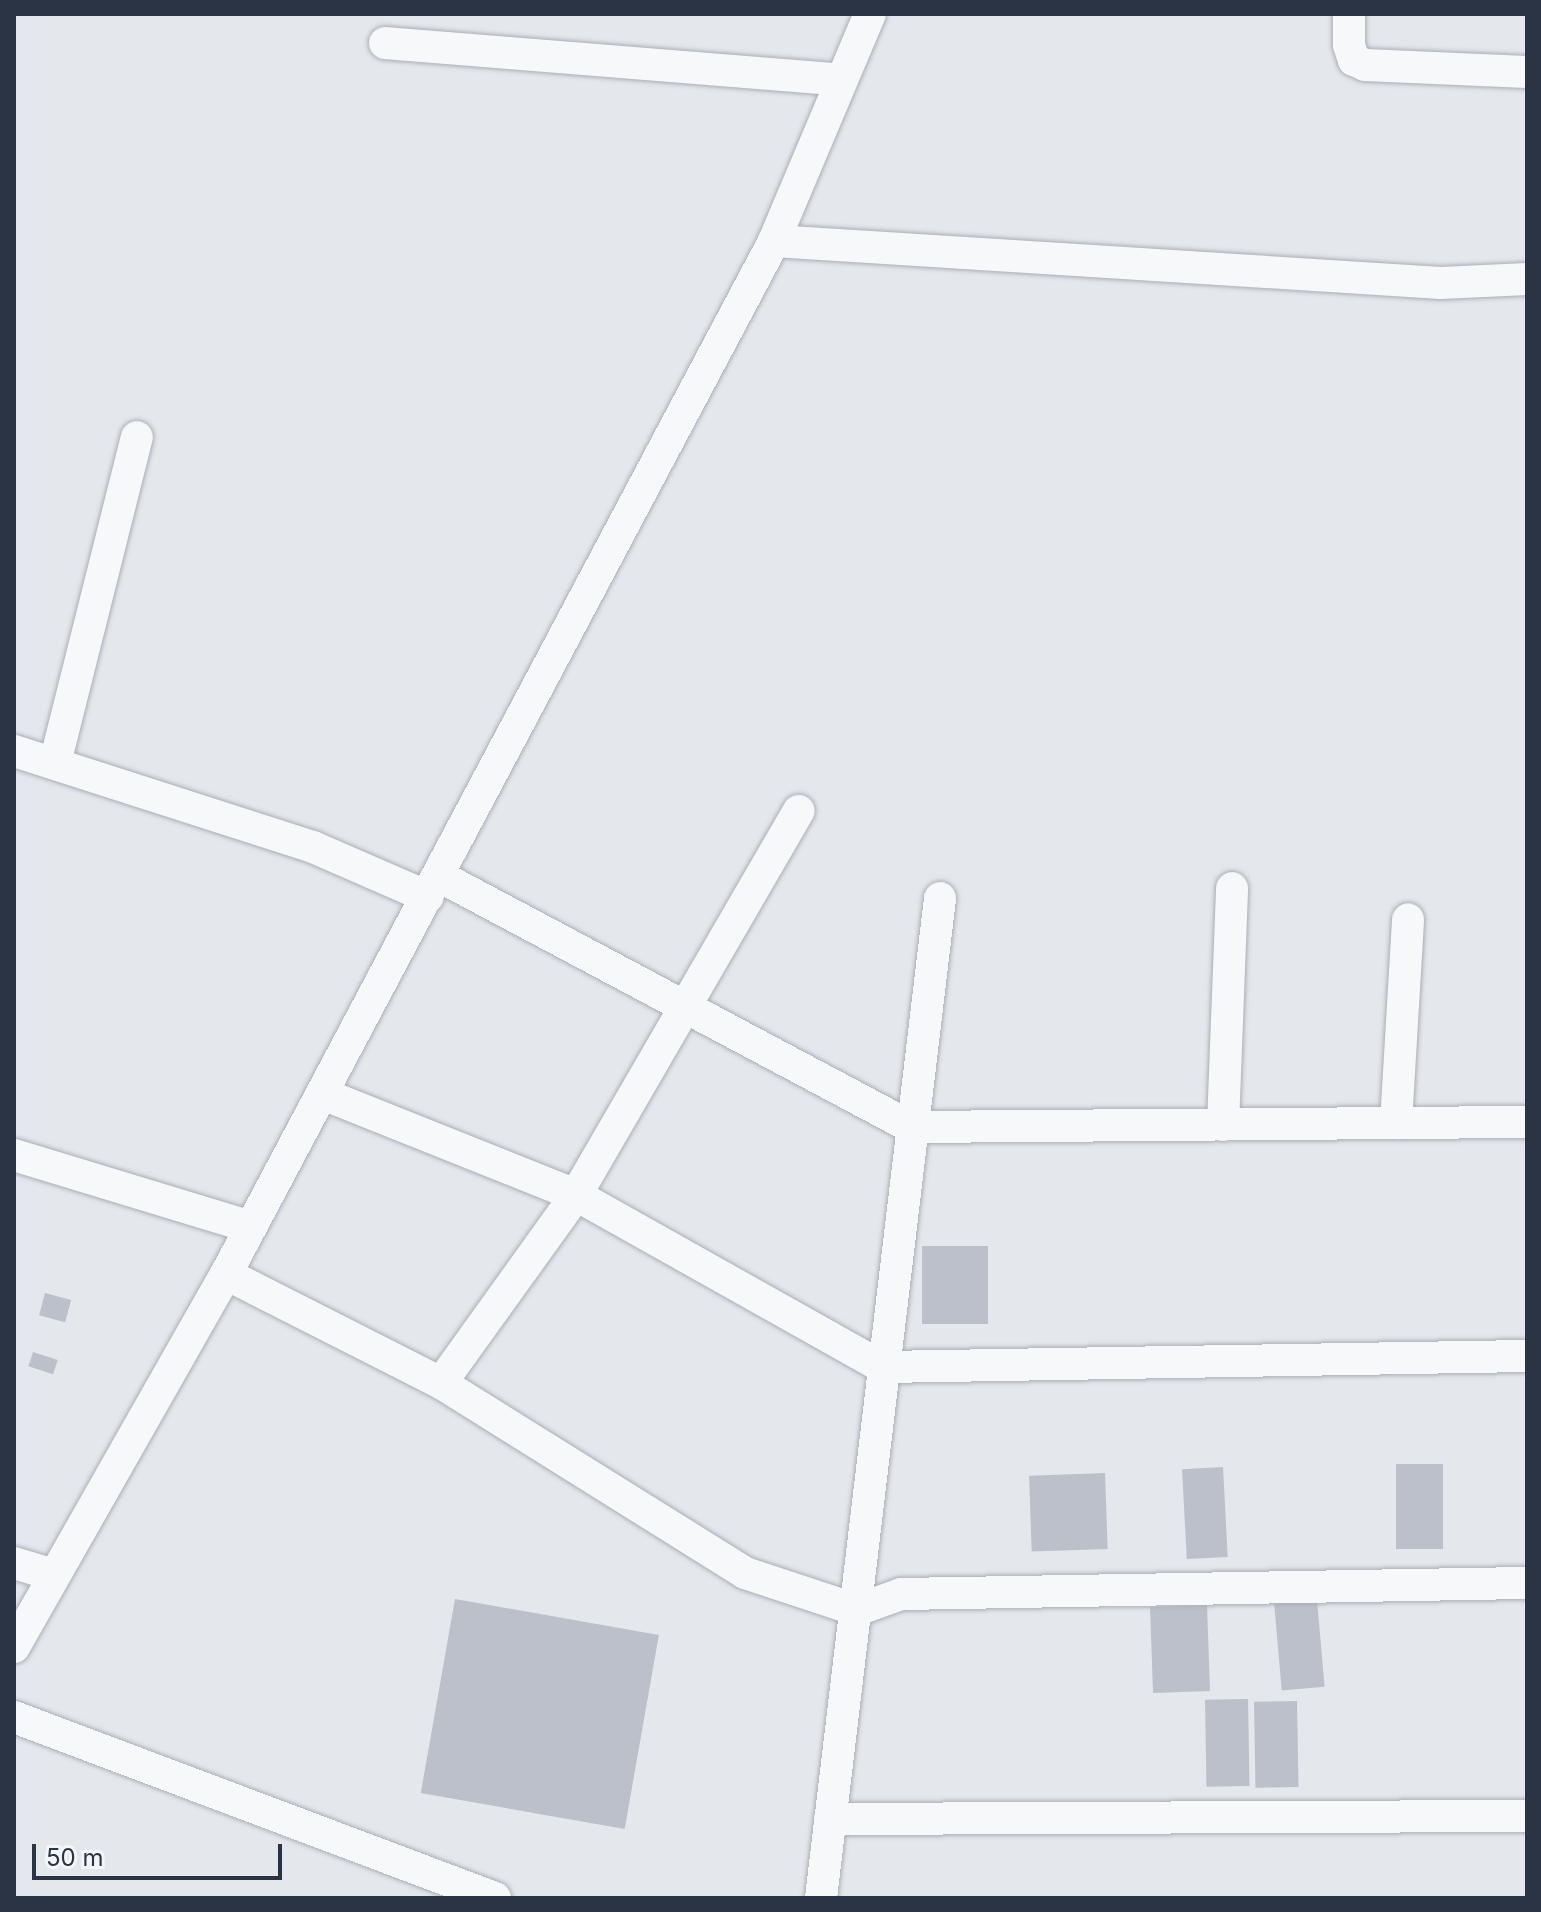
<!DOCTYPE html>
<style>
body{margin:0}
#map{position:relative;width:1541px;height:1912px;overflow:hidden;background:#e4e7ec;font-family:Inter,sans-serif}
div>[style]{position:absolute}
.building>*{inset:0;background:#bbc0ca;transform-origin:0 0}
.roads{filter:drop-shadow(0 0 2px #a9aeb7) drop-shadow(0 0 2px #a9aeb7)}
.minor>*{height:32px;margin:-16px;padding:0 16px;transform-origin:16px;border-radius:16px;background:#f7f8fa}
span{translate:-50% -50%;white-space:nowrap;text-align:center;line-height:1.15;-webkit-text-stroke:6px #f4f6f9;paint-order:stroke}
.frame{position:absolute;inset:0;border:16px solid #2b3445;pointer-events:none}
.scale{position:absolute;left:32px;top:1844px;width:250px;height:36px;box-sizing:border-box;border:4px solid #2b3445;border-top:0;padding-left:10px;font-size:24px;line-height:28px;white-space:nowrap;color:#2b3445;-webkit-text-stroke:6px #f4f6f9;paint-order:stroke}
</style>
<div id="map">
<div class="building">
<i style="left:922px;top:1246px;width:66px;height:78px"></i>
<i style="left:45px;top:1293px;width:27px;height:23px;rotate:15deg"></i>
<i style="left:33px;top:1352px;width:26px;height:15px;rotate:18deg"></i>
<i style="left:1396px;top:1464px;width:47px;height:85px"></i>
<i style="left:1223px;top:1467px;width:90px;height:41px;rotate:87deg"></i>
<i style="left:1105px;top:1473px;width:76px;height:76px;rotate:88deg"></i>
<i style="left:455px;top:1599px;width:207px;height:197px;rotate:10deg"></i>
<i style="left:1317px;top:1600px;width:87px;height:43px;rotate:85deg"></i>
<i style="left:1207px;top:1605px;width:86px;height:57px;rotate:88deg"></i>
<i style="left:1248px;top:1699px;width:87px;height:43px;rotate:89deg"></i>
<i style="left:1297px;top:1701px;width:86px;height:43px;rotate:89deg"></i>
</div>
<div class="roads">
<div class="minor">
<i style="left:1349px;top:14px;width:31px;rotate:90deg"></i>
<i style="left:1349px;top:45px;width:16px;rotate:72deg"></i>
<i style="left:1354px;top:60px;width:12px;rotate:24deg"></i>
<i style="left:1365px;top:65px;width:162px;rotate:2.5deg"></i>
<i style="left:385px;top:43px;width:458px;rotate:4.6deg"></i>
<i style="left:774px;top:241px;width:668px;rotate:3.6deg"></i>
<i style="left:1441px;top:283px;width:86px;rotate:-2.7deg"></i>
<i style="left:14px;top:751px;width:314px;rotate:17.8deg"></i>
<i style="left:313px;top:847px;width:125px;rotate:23.5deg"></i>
<i style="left:55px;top:763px;width:336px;rotate:-75.9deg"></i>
<i style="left:439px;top:876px;width:535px;rotate:28deg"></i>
<i style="left:911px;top:1127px;width:616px;rotate:-0.47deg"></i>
<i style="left:323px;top:1094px;width:272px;rotate:21.8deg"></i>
<i style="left:576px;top:1195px;width:352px;rotate:29.3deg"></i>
<i style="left:883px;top:1367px;width:644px;rotate:-0.98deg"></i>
<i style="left:1396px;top:1123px;width:204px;rotate:-86.6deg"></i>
<i style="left:1223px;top:1125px;width:237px;rotate:-87.8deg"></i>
<i style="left:14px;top:1155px;width:245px;rotate:16.9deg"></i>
<i style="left:226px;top:1274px;width:241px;rotate:26.9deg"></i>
<i style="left:441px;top:1383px;width:358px;rotate:32deg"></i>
<i style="left:745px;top:1573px;width:118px;rotate:18.3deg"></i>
<i style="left:857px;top:1610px;width:47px;rotate:-20deg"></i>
<i style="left:901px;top:1594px;width:626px;rotate:-1.01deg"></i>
<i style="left:441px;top:1383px;width:231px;rotate:-54.3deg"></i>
<i style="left:576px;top:1195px;width:444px;rotate:-59.9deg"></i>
<i style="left:14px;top:1563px;width:42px;rotate:16.7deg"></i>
<i style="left:14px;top:1647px;width:429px;rotate:-60.4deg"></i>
<i style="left:226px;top:1274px;width:1169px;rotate:-62.05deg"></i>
<i style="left:774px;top:241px;width:246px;rotate:-67.1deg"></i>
<i style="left:14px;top:1717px;width:514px;rotate:20.62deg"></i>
<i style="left:830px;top:1819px;width:697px;rotate:-0.25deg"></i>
<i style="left:821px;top:1898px;width:1007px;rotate:-83.21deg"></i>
</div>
</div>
<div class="frame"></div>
<div class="scale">50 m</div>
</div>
